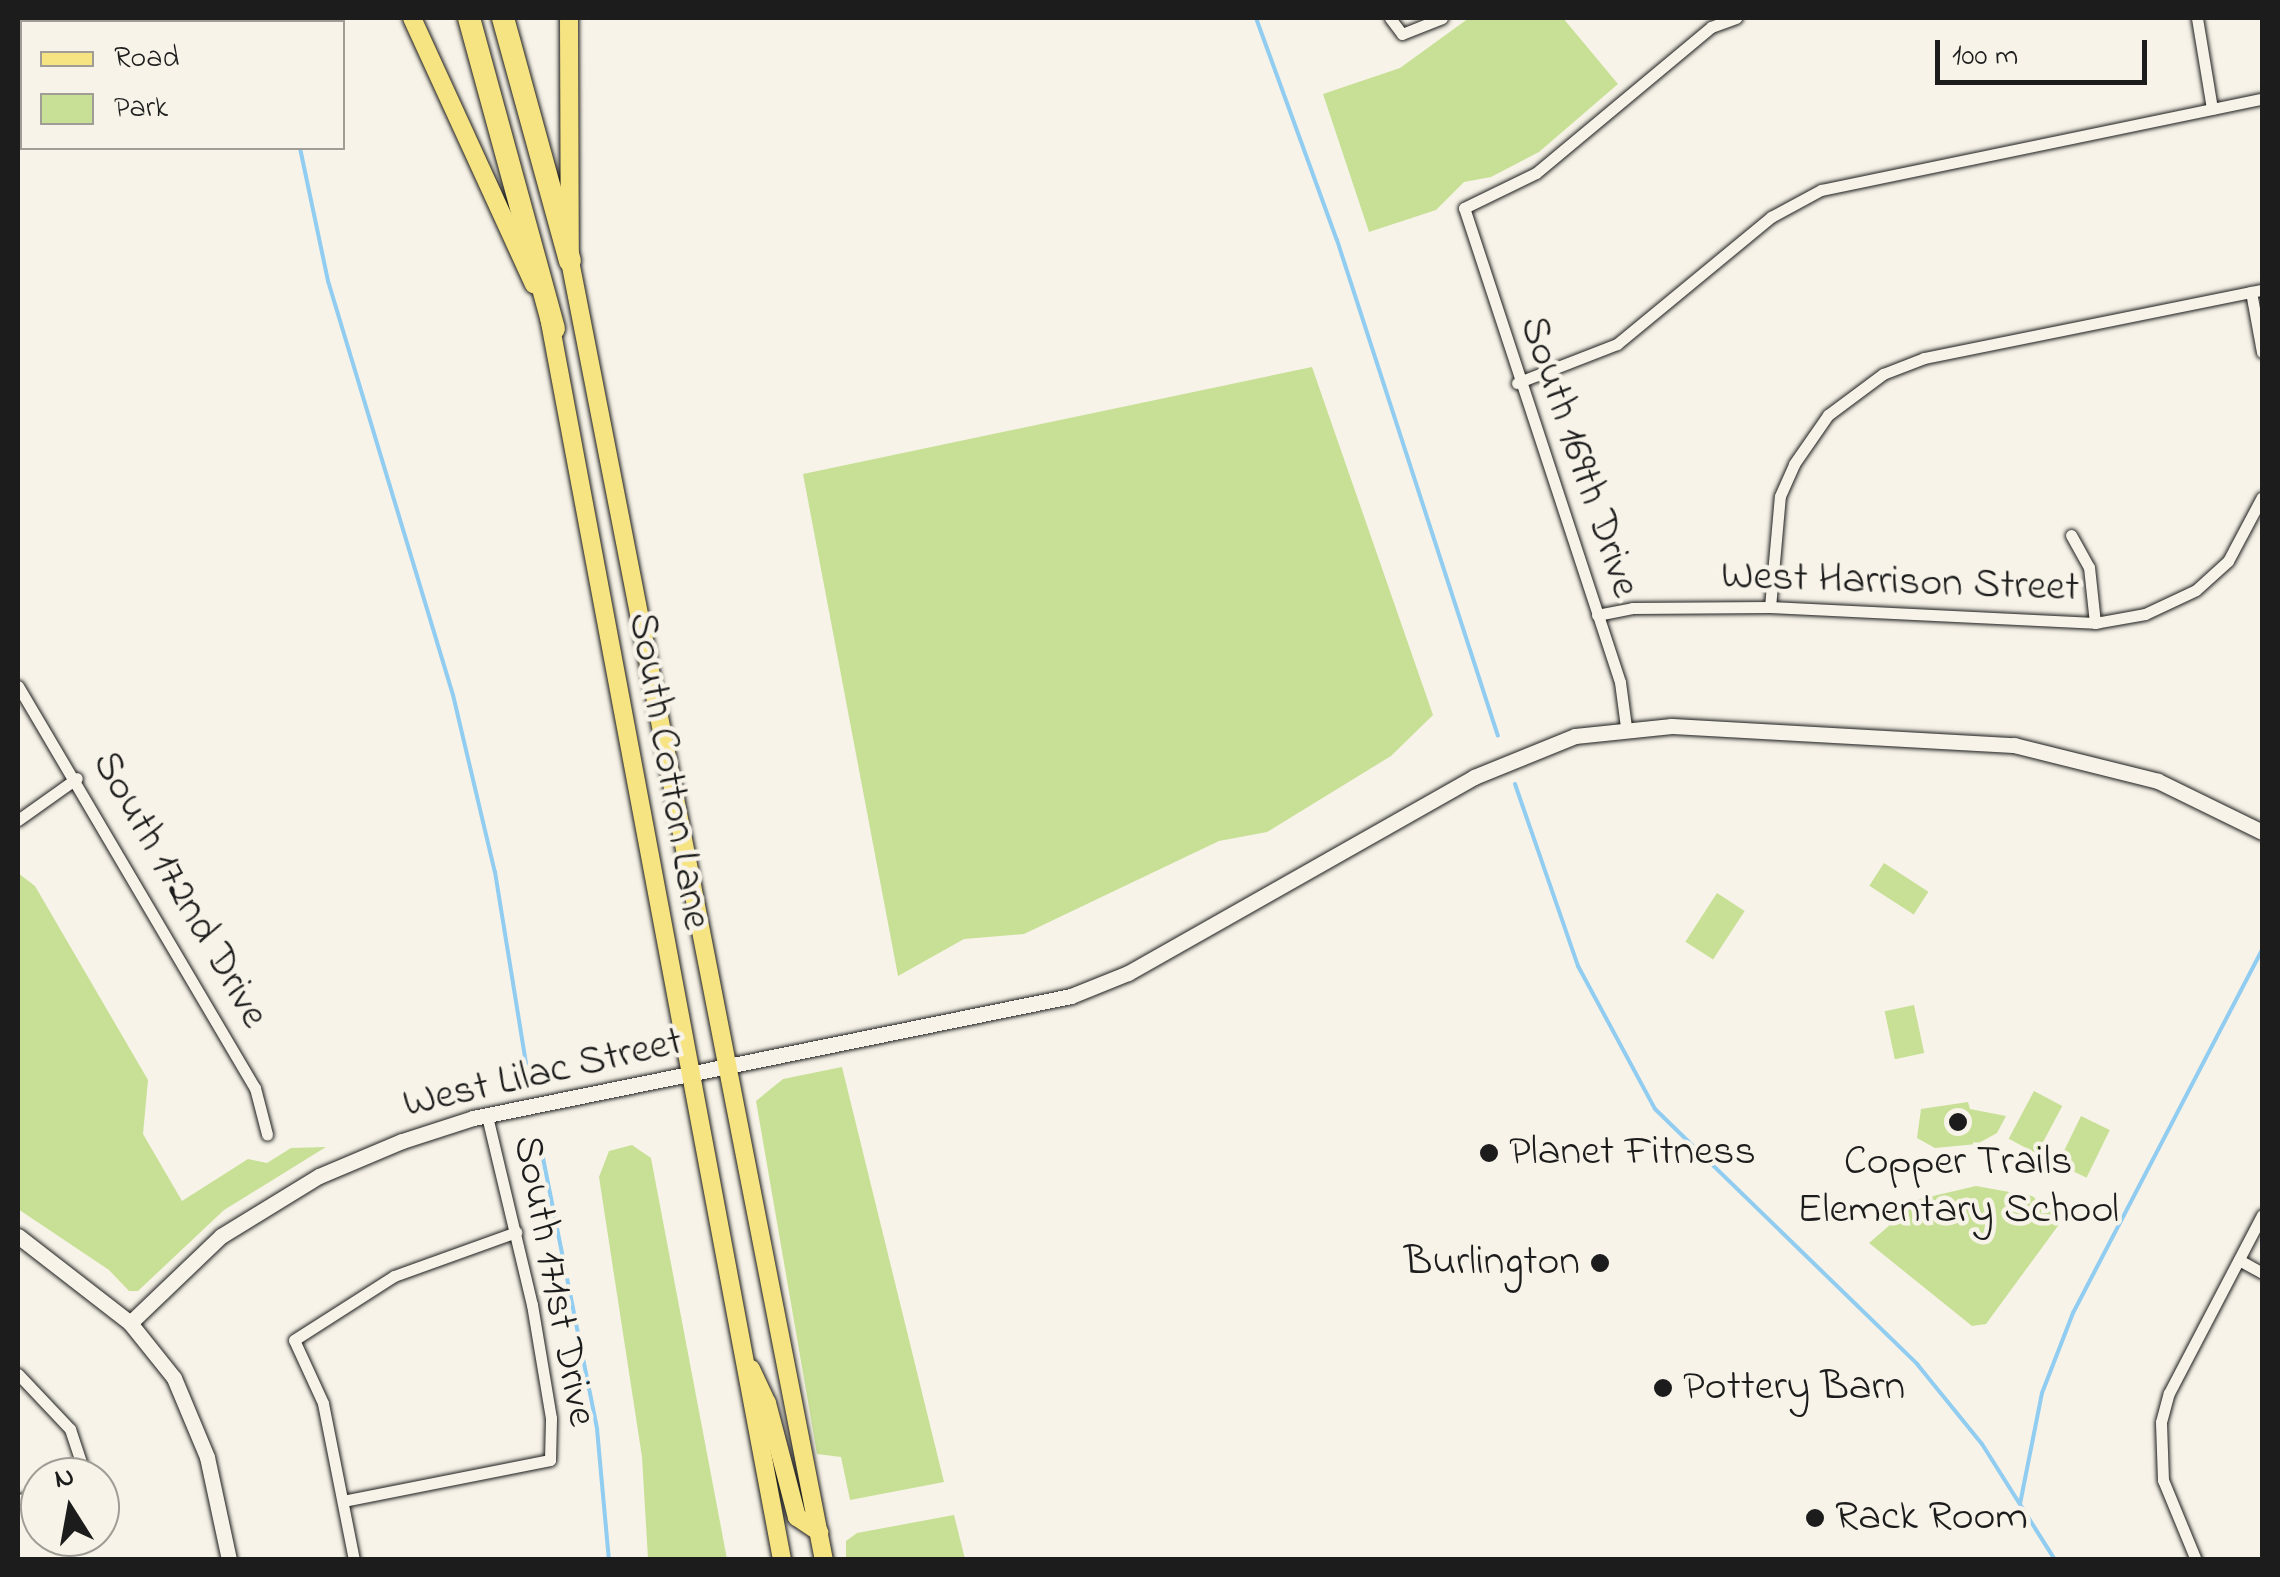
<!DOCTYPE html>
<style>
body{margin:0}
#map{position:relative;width:2280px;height:1577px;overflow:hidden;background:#f7f3e8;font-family:"Indie Flower",sans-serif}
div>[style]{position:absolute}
.green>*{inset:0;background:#c8e096;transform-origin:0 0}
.stream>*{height:4px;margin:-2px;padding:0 2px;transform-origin:2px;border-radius:2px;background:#91ccf1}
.roads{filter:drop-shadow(0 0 2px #1c1c1c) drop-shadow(0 0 2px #1c1c1c)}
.minor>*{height:11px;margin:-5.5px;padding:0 5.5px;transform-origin:5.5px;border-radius:5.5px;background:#f7f3e8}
.tertiary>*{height:15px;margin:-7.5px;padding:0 7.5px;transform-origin:7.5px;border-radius:7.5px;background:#f7f3e8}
.primary>*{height:18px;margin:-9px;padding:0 9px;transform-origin:9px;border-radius:9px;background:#f6e381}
.motorway>*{height:22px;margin:-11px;padding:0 11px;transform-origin:11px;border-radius:11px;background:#f6e381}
.dots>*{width:28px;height:28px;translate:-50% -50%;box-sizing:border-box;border:5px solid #f7f3e8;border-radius:50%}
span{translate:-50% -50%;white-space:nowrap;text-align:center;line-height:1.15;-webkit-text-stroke:9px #f7f3e8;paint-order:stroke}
.street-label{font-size:42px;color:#1c1c1c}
.poi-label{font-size:42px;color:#1c1c1c}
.left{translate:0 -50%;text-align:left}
.right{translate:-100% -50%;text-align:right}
.frame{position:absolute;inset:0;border:20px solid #1c1c1c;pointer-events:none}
.legend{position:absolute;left:20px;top:20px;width:325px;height:130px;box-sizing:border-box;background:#f7f3e8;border:2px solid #9f9d96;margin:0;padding:12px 18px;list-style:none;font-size:30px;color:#1c1c1c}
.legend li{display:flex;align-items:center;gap:20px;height:50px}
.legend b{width:50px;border:2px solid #9f9d96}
.north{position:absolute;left:20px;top:1457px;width:100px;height:100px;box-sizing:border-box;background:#f7f3e8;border:2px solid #9f9d96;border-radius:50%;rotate:349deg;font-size:28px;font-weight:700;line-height:40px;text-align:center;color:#1c1c1c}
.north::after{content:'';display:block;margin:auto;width:35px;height:45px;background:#1c1c1c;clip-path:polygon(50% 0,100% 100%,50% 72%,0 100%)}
.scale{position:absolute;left:1935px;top:40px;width:212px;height:45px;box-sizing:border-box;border:5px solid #1c1c1c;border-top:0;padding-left:12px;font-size:30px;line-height:35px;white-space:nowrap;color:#1c1c1c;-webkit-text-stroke:8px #f7f3e8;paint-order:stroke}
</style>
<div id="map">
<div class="green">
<i style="clip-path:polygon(1469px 18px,1563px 18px,1618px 84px,1539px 152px,1491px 177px,1464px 182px,1436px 210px,1369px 232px,1323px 94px,1400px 68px)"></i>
<i style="clip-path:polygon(1312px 367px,1433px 715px,1391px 756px,1267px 832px,1219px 841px,1024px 934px,964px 939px,898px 976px,803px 474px)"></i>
<i style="left:1884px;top:863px;width:53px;height:27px;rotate:33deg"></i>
<i style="clip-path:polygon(18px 873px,35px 886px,148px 1080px,143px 1134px,182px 1201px,248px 1159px,267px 1163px,291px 1148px,326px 1147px,224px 1210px,138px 1291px,129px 1291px,109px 1270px,18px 1209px)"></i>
<i style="left:1717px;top:893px;width:33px;height:58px;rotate:33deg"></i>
<i style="left:1914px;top:1005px;width:49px;height:30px;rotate:78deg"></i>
<i style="clip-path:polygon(842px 1067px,944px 1482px,850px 1500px,841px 1457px,817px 1454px,756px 1101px,783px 1079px)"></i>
<i style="left:2034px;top:1091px;width:32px;height:54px;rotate:28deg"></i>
<i style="clip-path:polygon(1968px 1102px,1970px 1109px,2006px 1116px,1997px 1133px,1977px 1144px,1935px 1148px,1917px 1138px,1921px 1109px)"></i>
<i style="left:2081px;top:1116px;width:32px;height:53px;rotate:26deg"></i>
<i style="clip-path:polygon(632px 1145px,651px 1158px,727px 1559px,648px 1559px,642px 1457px,599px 1177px,609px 1151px)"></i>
<i style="clip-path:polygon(1976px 1186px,2032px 1196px,2063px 1219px,1986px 1324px,1972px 1326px,1869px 1243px,1920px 1199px)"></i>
<i style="clip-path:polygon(954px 1515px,965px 1559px,846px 1559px,846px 1541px,857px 1533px)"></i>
</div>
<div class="stream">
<i style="left:278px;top:18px;width:4px;rotate:90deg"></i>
<i style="left:1256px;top:18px;width:236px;rotate:70deg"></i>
<i style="left:1337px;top:240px;width:521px;rotate:72.02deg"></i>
<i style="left:300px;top:148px;width:136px;rotate:78.1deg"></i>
<i style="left:328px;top:281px;width:432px;rotate:73.2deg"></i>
<i style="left:453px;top:695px;width:182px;rotate:76.7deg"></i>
<i style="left:495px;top:872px;width:212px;rotate:80.8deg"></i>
<i style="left:1515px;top:784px;width:193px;rotate:70.9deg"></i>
<i style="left:1578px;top:966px;width:162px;rotate:61.7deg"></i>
<i style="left:1655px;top:1109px;width:366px;rotate:44.2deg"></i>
<i style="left:1917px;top:1364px;width:103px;rotate:50.9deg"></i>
<i style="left:1982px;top:1444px;width:137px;rotate:57.8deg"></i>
<i style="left:540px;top:1143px;width:292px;rotate:78.7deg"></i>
<i style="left:597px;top:1429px;width:132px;rotate:84.8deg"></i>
<i style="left:2020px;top:1504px;width:113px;rotate:-78.8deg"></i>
<i style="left:2042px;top:1393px;width:86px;rotate:-68.8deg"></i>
<i style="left:2073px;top:1313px;width:409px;rotate:-62.5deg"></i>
</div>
<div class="roads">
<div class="minor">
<i style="left:1390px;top:18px;width:20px;rotate:53deg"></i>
<i style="left:1402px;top:34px;width:43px;rotate:-21.8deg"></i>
<i style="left:2197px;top:18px;width:92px;rotate:80.6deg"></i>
<i style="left:2251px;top:292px;width:61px;rotate:79.6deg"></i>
<i style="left:1517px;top:383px;width:107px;rotate:-21.3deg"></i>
<i style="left:1617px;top:344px;width:200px;rotate:-39.5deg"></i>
<i style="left:1771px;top:217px;width:57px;rotate:-28.4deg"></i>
<i style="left:1821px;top:190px;width:450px;rotate:-11.7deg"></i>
<i style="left:2071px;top:535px;width:37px;rotate:61deg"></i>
<i style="left:2089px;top:567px;width:56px;rotate:83.9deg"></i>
<i style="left:1770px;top:607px;width:111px;rotate:-84.9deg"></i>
<i style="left:1780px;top:496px;width:35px;rotate:-66deg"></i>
<i style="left:1794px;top:464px;width:60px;rotate:-55.2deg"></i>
<i style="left:1828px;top:415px;width:69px;rotate:-36.7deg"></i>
<i style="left:1883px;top:374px;width:44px;rotate:-21.3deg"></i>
<i style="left:1924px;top:358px;width:345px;rotate:-11.4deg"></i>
<i style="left:1597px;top:615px;width:36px;rotate:-11deg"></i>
<i style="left:1632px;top:608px;width:138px;rotate:-0.4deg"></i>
<i style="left:1770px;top:607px;width:325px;rotate:2.8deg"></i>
<i style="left:2095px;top:623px;width:51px;rotate:-10.2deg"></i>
<i style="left:2145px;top:614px;width:56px;rotate:-25.2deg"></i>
<i style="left:2196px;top:590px;width:43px;rotate:-42.2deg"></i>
<i style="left:2228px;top:561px;width:72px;rotate:-62deg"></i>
<i style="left:18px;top:686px;width:467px;rotate:59.5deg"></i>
<i style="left:255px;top:1088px;width:48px;rotate:75.4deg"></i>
<i style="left:1626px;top:727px;width:45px;rotate:-97.6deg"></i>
<i style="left:1620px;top:682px;width:499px;rotate:-108.2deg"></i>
<i style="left:1464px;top:208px;width:80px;rotate:-25.9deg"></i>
<i style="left:1536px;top:173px;width:228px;rotate:-39.8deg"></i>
<i style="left:1711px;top:27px;width:27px;rotate:-20deg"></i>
<i style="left:18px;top:820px;width:72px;rotate:-35.4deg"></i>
<i style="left:2239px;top:1260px;width:26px;rotate:29deg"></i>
<i style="left:18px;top:1374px;width:76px;rotate:46.6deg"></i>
<i style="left:70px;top:1429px;width:51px;rotate:71.6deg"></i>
<i style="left:18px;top:1500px;width:22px;rotate:-10deg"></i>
<i style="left:343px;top:1501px;width:211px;rotate:-11.2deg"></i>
<i style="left:550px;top:1460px;width:42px;rotate:-88.6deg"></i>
<i style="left:551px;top:1418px;width:115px;rotate:-99.5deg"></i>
<i style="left:532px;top:1305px;width:194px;rotate:-103.4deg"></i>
<i style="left:354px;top:1560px;width:160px;rotate:-101.2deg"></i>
<i style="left:323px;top:1403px;width:69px;rotate:-114.7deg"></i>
<i style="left:294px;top:1340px;width:119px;rotate:-32.6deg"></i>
<i style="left:394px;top:1276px;width:130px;rotate:-19.8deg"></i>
<i style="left:2196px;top:1560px;width:87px;rotate:-112.4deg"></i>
<i style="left:2163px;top:1480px;width:58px;rotate:-92deg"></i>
<i style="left:2161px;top:1422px;width:30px;rotate:-75deg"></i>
<i style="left:2169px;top:1393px;width:201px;rotate:-62.4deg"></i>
</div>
<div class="tertiary">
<i style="left:18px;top:1236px;width:142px;rotate:37.8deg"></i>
<i style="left:130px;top:1323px;width:70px;rotate:51.3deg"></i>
<i style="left:174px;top:1378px;width:86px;rotate:67.3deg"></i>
<i style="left:207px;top:1457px;width:105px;rotate:77.9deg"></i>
<i style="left:130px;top:1323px;width:126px;rotate:-43.7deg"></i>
<i style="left:221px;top:1236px;width:115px;rotate:-31.5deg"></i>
<i style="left:319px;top:1176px;width:90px;rotate:-22.9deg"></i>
<i style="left:402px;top:1141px;width:75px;rotate:-17.9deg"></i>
<i style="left:473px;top:1118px;width:610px;rotate:-11.53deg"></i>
<i style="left:1071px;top:996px;width:61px;rotate:-22deg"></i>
<i style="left:1128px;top:973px;width:398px;rotate:-29.5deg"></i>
<i style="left:1474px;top:777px;width:109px;rotate:-22.1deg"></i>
<i style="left:1575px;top:736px;width:97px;rotate:-5.9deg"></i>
<i style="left:1671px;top:726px;width:344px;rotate:3.2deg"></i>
<i style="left:2014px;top:745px;width:148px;rotate:14deg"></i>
<i style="left:2158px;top:781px;width:116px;rotate:26.1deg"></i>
</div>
<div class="primary">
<i style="left:412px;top:18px;width:293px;rotate:65.4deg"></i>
<i style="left:569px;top:18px;width:243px;rotate:89.8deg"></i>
<i style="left:570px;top:261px;width:1324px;rotate:78.94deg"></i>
<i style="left:549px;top:317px;width:1265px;rotate:79.38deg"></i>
<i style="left:751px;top:1369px;width:38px;rotate:65deg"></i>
<i style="left:767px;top:1403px;width:118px;rotate:75.3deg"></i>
<i style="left:797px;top:1517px;width:27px;rotate:34deg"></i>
</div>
<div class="motorway">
<i style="left:469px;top:18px;width:322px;rotate:74.7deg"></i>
<i style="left:503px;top:18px;width:252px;rotate:74.6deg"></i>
</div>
</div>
<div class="dots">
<i style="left:1958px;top:1122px;background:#1c1c1c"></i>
<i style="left:1489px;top:1153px;background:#1c1c1c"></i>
<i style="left:1600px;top:1263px;background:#1c1c1c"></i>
<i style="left:1663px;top:1388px;background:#1c1c1c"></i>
<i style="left:1815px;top:1518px;background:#1c1c1c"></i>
</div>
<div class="street-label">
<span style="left:1578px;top:457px;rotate:71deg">South 169th Drive</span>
<span style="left:1900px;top:583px;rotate:2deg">West Harrison Street</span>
<span style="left:668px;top:771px;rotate:80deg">South Cotton Lane</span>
<span style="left:179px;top:890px;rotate:60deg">South 172nd Drive</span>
<span style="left:543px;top:1074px;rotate:-13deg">West Lilac Street</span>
<span style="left:553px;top:1281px;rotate:79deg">South 171st Drive</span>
</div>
<div class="poi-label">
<span class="left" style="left:1509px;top:1153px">Planet Fitness</span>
<span style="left:1958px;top:1187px">Copper Trails<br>Elementary School</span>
<span class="right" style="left:1580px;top:1263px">Burlington</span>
<span class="left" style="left:1683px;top:1388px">Pottery Barn</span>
<span class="left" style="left:1835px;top:1518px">Rack Room</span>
</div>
<div class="frame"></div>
<ul class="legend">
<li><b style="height:12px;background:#f6e381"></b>Road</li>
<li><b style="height:28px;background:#c8e096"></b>Park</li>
</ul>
<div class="north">N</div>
<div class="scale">100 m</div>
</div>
